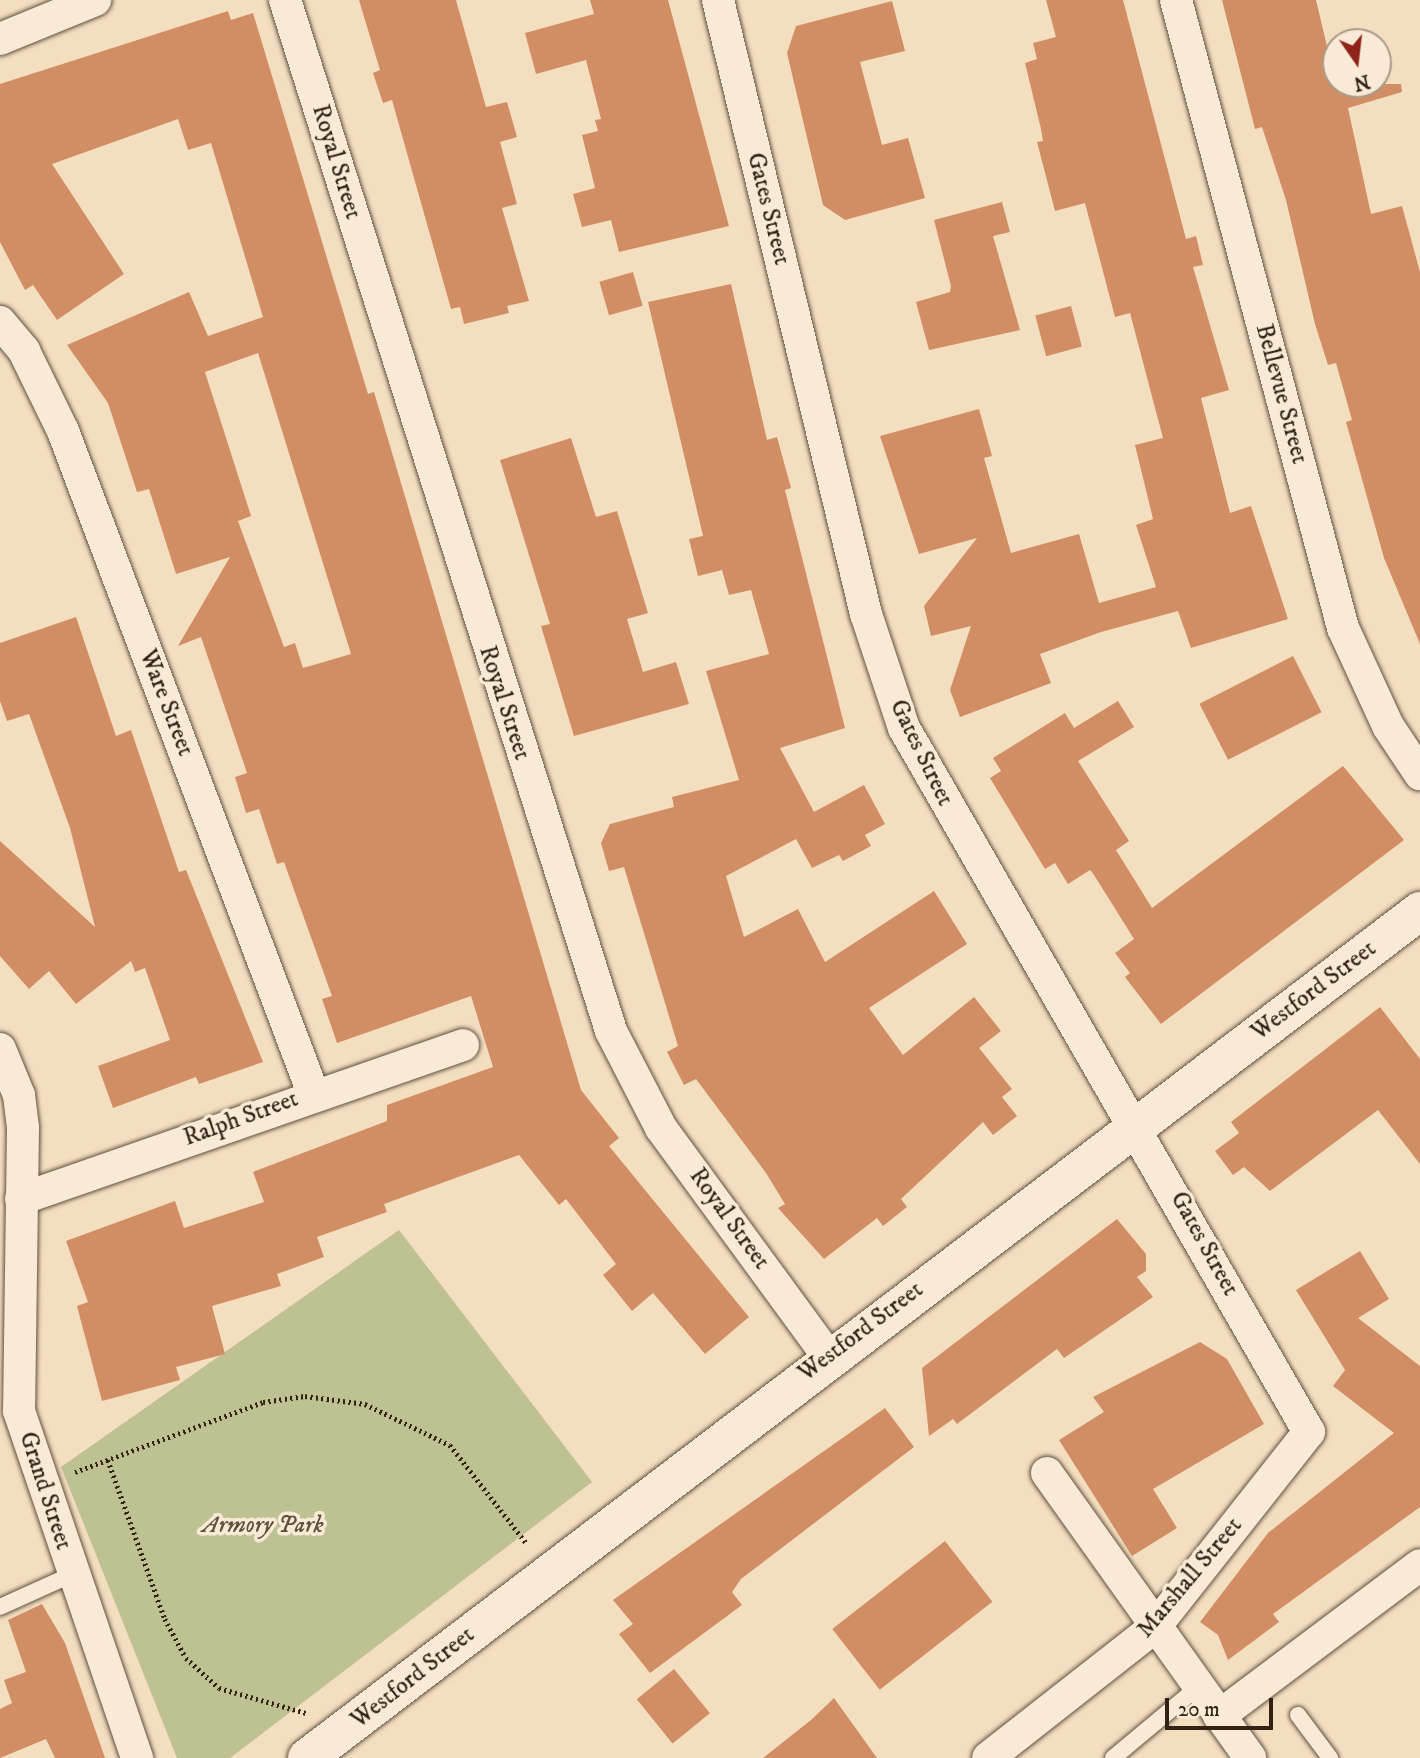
<!DOCTYPE html>
<style>
body{margin:0}
#map{position:relative;width:1420px;height:1758px;overflow:hidden;background:#f4dec0;font-family:"IM FELL DW Pica",serif}
div>[style]{position:absolute}
.green>*{inset:0;background:#bec191}
.building>*{inset:0;background:#d18e64;transform-origin:0 0}
.path>*{height:4.5px;margin-top:-2.25px;transform-origin:0;background:repeating-linear-gradient(90deg,#322214 0 2px,transparent 0 5.5px)}
.roads{filter:drop-shadow(0 0 2px #62513f) drop-shadow(0 0 2px #62513f)}
.service>*{height:16px;margin:-8px;padding:0 8px;transform-origin:8px;border-radius:8px;background:#f8ead6}
.minor>*{height:32px;margin:-16px;padding:0 16px;transform-origin:16px;border-radius:16px;background:#f8ead6}
.secondary>*{height:38px;margin:-19px;padding:0 19px;transform-origin:19px;border-radius:19px;background:#f8ead6}
span{translate:-50% -50%;white-space:nowrap;text-align:center;line-height:1.15;-webkit-text-stroke:7px #f8ead6;paint-order:stroke}
.street-label{font-size:24px;color:#322214}
.park-label{font-size:24px;color:#5c523a;font-style:italic}
.north{position:absolute;left:1322px;top:28px;width:70px;height:70px;box-sizing:border-box;background:#f8ead6;border:2px solid #a99a88;border-radius:50%;rotate:166deg;font-size:19px;font-weight:700;line-height:28px;text-align:center;color:#322214}
.north::after{content:'';display:block;margin:auto;width:24px;height:32px;background:#8f2418;clip-path:polygon(50% 0,100% 100%,50% 72%,0 100%)}
.scale{position:absolute;left:1165px;top:1698px;width:108px;height:32px;box-sizing:border-box;border:4px solid #322214;border-top:0;padding-left:9px;font-size:21px;line-height:24px;white-space:nowrap;color:#322214;-webkit-text-stroke:5px #f8ead6;paint-order:stroke}
</style>
<div id="map">
<div class="green">
<i style="clip-path:polygon(399px 1230px,592px 1482px,230px 1758px,177px 1758px,61px 1467px)"></i>
</div>
<div class="building">
<i style="clip-path:polygon(359px 0,456px 0,486px 107px,507px 102px,517px 137px,500px 142px,517px 204px,502px 208px,529px 301px,507px 306px,509px 313px,464px 324px,460px 307px,451px 309px,392px 100px,383px 103px,373px 73px,380px 70px)"></i>
<i style="clip-path:polygon(590px 0,668px 0,729px 226px,619px 252px,611px 220px,582px 227px,573px 194px,595px 188px,582px 135px,598px 131px,595px 120px,601px 119px,586px 60px,536px 74px,525px 33px,594px 14px)"></i>
<i style="clip-path:polygon(1046px 0,1123px 0,1186px 239px,1196px 236px,1203px 265px,1193px 267px,1229px 390px,1201px 398px,1230px 513px,1251px 506px,1288px 619px,1191px 648px,1178px 611px,1101px 632px,1040px 654px,1051px 683px,960px 717px,950px 690px,971px 626px,931px 636px,924px 606px,977px 538px,919px 554px,880px 436px,979px 409px,992px 456px,984px 458px,1011px 553px,1079px 534px,1099px 603px,1156px 587px,1136px 525px,1153px 519px,1135px 445px,1163px 438px,1130px 313px,1115px 317px,1085px 203px,1055px 211px,1037px 142px,1043px 141px,1041px 129px,1025px 63px,1037px 59px,1033px 43px,1056px 37px)"></i>
<i style="clip-path:polygon(1222px 0,1316px 0,1336px 84px,1401px 84px,1402px 92px,1348px 108px,1371px 214px,1402px 206px,1420px 272px,1420px 644px,1384px 558px,1346px 422px,1352px 420px,1336px 363px,1328px 365px,1315px 324px,1286px 200px,1262px 127px,1255px 129px)"></i>
<i style="clip-path:polygon(892px 1px,905px 51px,860px 62px,882px 145px,908px 138px,925px 198px,845px 220px,823px 205px,787px 53px,796px 26px)"></i>
<i style="clip-path:polygon(evenodd,228px 11px,231px 20px,253px 13px,368px 394px,374px 392px,581px 1090px,619px 1138px,609px 1146px,749px 1317px,705px 1354px,653px 1293px,632px 1311px,603px 1275px,616px 1264px,566px 1199px,559px 1205px,519px 1155px,384px 1204px,387px 1212px,317px 1237px,324px 1257px,277px 1274px,281px 1286px,212px 1306px,225px 1354px,176px 1367px,180px 1380px,102px 1401px,77px 1306px,88px 1302px,66px 1241px,175px 1201px,184px 1228px,264px 1202px,253px 1172px,387px 1121px,387px 1105px,493px 1067px,471px 996px,337px 1043px,322px 999px,332px 996px,284px 862px,277px 864px,259px 809px,246px 813px,235px 777px,247px 773px,201px 637px,178px 646px,230px 557px,176px 574px,149px 489px,137px 492px,108px 403px,67px 345px,189px 292px,208px 336px,263px 317px,211px 143px,188px 150px,178px 119px,52px 164px,124px 274px,57px 320px,33px 285px,25px 290px,0 242px,0 84px,228px 11px,258px 353px,351px 654px,303px 668px,295px 643px,284px 647px,238px 521px,251px 516px,205px 372px,258px 353px)"></i>
<i style="clip-path:polygon(1002px 202px,1010px 232px,993px 236px,1020px 330px,929px 350px,916px 302px,950px 292px,951px 286px,934px 220px)"></i>
<i style="left:633px;top:272px;width:35px;height:35px;rotate:74deg"></i>
<i style="clip-path:polygon(731px 284px,767px 440px,777px 437px,791px 488px,785px 490px,845px 728px,780px 748px,814px 812px,864px 785px,885px 824px,865px 835px,871px 846px,843px 861px,839px 855px,812px 868px,796px 839px,726px 876px,744px 937px,798px 909px,825px 962px,934px 891px,967px 944px,869px 1008px,903px 1055px,974px 997px,1001px 1031px,979px 1048px,1012px 1089px,1002px 1097px,1017px 1116px,993px 1135px,983px 1122px,901px 1199px,907px 1207px,883px 1226px,877px 1218px,824px 1259px,778px 1208px,785px 1204px,766px 1173px,696px 1079px,684px 1085px,667px 1052px,678px 1046px,624px 867px,609px 871px,601px 843px,610px 824px,674px 807px,672px 797px,739px 780px,706px 671px,769px 654px,751px 590px,729px 595px,722px 570px,698px 576px,689px 539px,703px 536px,648px 302px)"></i>
<i style="left:1071px;top:306px;width:42px;height:37px;rotate:75deg"></i>
<i style="clip-path:polygon(571px 438px,596px 517px,617px 511px,648px 613px,627px 619px,643px 672px,676px 662px,689px 704px,574px 736px,541px 626px,550px 624px,500px 460px)"></i>
<i style="clip-path:polygon(76px 617px,116px 736px,131px 730px,179px 872px,186px 870px,263px 1062px,199px 1084px,196px 1077px,113px 1108px,98px 1066px,170px 1040px,145px 968px,135px 972px,131px 961px,76px 1004px,49px 971px,29px 989px,0 956px,0 841px,95px 927px,70px 828px,29px 714px,7px 721px,0 701px,0 643px)"></i>
<i style="left:1293px;top:656px;width:63px;height:105px;rotate:63deg"></i>
<i style="clip-path:polygon(1118px 701px,1134px 727px,1078px 761px,1129px 841px,1116px 850px,1152px 908px,1343px 766px,1404px 840px,1161px 1024px,1125px 977px,1130px 973px,1115px 953px,1134px 939px,1094px 875px,1090px 870px,1068px 884px,1055px 863px,1045px 869px,990px 778px,1001px 771px,993px 758px,1065px 713px,1074px 728px)"></i>
<i style="clip-path:polygon(1380px 1007px,1420px 1059px,1420px 1164px,1378px 1110px,1270px 1191px,1244px 1167px,1233px 1175px,1215px 1151px,1239px 1133px,1231px 1122px)"></i>
<i style="clip-path:polygon(1117px 1219px,1146px 1254px,1146px 1271px,1137px 1277px,1153px 1297px,1064px 1358px,1057px 1349px,957px 1424px,953px 1419px,929px 1436px,922px 1368px)"></i>
<i style="clip-path:polygon(1360px 1251px,1389px 1299px,1358px 1318px,1420px 1366px,1420px 1507px,1273px 1614px,1279px 1622px,1228px 1660px,1218px 1635px,1200px 1622px,1268px 1533px,1394px 1433px,1333px 1386px,1345px 1370px,1296px 1290px)"></i>
<i style="clip-path:polygon(1200px 1342px,1227px 1359px,1264px 1424px,1153px 1489px,1177px 1528px,1132px 1556px,1059px 1440px,1104px 1412px,1093px 1397px)"></i>
<i style="clip-path:polygon(885px 1408px,914px 1447px,741px 1579px,732px 1592px,742px 1605px,650px 1673px,619px 1634px,633px 1624px,613px 1600px)"></i>
<i style="left:945px;top:1541px;width:77px;height:143px;rotate:52deg"></i>
<i style="clip-path:polygon(42px 1604px,65px 1643px,105px 1758px,55px 1758px,46px 1739px,0 1758px,0 1709px,12px 1703px,4px 1680px,26px 1672px,8px 1620px)"></i>
<i style="left:674px;top:1669px;width:57px;height:48px;rotate:51deg"></i>
<i style="clip-path:polygon(834px 1698px,877px 1758px,763px 1758px,811px 1720px)"></i>
</div>
<div class="path">
<i style="left:108px;top:1460px;width:169px;rotate:70.3deg"></i>
<i style="left:165px;top:1619px;width:44px;rotate:61.7deg"></i>
<i style="left:186px;top:1658px;width:45px;rotate:42.3deg"></i>
<i style="left:219px;top:1688px;width:91px;rotate:16deg"></i>
<i style="left:75px;top:1472px;width:201px;rotate:-20.4deg"></i>
<i style="left:263px;top:1402px;width:42px;rotate:-8.1deg"></i>
<i style="left:305px;top:1396px;width:61px;rotate:7.6deg"></i>
<i style="left:365px;top:1404px;width:94px;rotate:25.8deg"></i>
<i style="left:450px;top:1445px;width:125px;rotate:52.1deg"></i>
</div>
<div class="roads">
<div class="service">
<i style="left:0;top:1607px;width:80px;rotate:-24.3deg"></i>
<i style="left:1298px;top:1715px;width:54px;rotate:53.3deg"></i>
<i style="left:1113px;top:1758px;width:111px;rotate:-39.9deg"></i>
</div>
<div class="minor">
<i style="left:285px;top:0;width:1081px;rotate:72.45deg"></i>
<i style="left:611px;top:1031px;width:109px;rotate:62.7deg"></i>
<i style="left:661px;top:1128px;width:283px;rotate:53.8deg"></i>
<i style="left:718px;top:0;width:632px;rotate:76.45deg"></i>
<i style="left:866px;top:614px;width:120px;rotate:71.6deg"></i>
<i style="left:904px;top:728px;width:812px;rotate:60.09deg"></i>
<i style="left:1309px;top:1432px;width:248px;rotate:128.3deg"></i>
<i style="left:1155px;top:1627px;width:212px;rotate:141.9deg"></i>
<i style="left:1176px;top:0;width:650px;rotate:75.11deg"></i>
<i style="left:1343px;top:628px;width:108px;rotate:65.3deg"></i>
<i style="left:1388px;top:726px;width:58px;rotate:56.3deg"></i>
<i style="left:0;top:39px;width:103px;rotate:-22.3deg"></i>
<i style="left:0;top:322px;width:38px;rotate:50deg"></i>
<i style="left:24px;top:351px;width:89px;rotate:64deg"></i>
<i style="left:63px;top:431px;width:708px;rotate:69.31deg"></i>
<i style="left:0;top:1049px;width:50px;rotate:67.6deg"></i>
<i style="left:19px;top:1095px;width:33px;rotate:83deg"></i>
<i style="left:23px;top:1128px;width:283px;rotate:90.8deg"></i>
<i style="left:19px;top:1411px;width:367px;rotate:71.2deg"></i>
<i style="left:21px;top:1199px;width:468px;rotate:-19.2deg"></i>
<i style="left:1047px;top:1473px;width:350px;rotate:54.5deg"></i>
<i style="left:1219px;top:1716px;width:251px;rotate:-36.9deg"></i>
</div>
<div class="secondary">
<i style="left:307px;top:1758px;width:1399px;rotate:-37.27deg"></i>
</div>
</div>
<div class="street-label">
<span style="left:336px;top:162px;rotate:73deg">Royal Street</span>
<span style="left:768px;top:209px;rotate:76deg">Gates Street</span>
<span style="left:1281px;top:394px;rotate:75deg">Bellevue Street</span>
<span style="left:166px;top:703px;rotate:69deg">Ware Street</span>
<span style="left:504px;top:703px;rotate:72deg">Royal Street</span>
<span style="left:921px;top:753px;rotate:64deg">Gates Street</span>
<span style="left:1314px;top:991px;rotate:-37deg">Westford Street</span>
<span style="left:241px;top:1119px;rotate:-20deg">Ralph Street</span>
<span style="left:729px;top:1219px;rotate:54deg">Royal Street</span>
<span style="left:1204px;top:1244px;rotate:61deg">Gates Street</span>
<span style="left:861px;top:1332px;rotate:-37deg">Westford Street</span>
<span style="left:45px;top:1491px;rotate:72deg">Grand Street</span>
<span style="left:1190px;top:1578px;rotate:-50deg">Marshall Street</span>
<span style="left:413px;top:1678px;rotate:-38deg">Westford Street</span>
</div>
<div class="park-label">
<span style="left:263px;top:1526px">Armory Park</span>
</div>
<div class="north">N</div>
<div class="scale">20 m</div>
</div>
